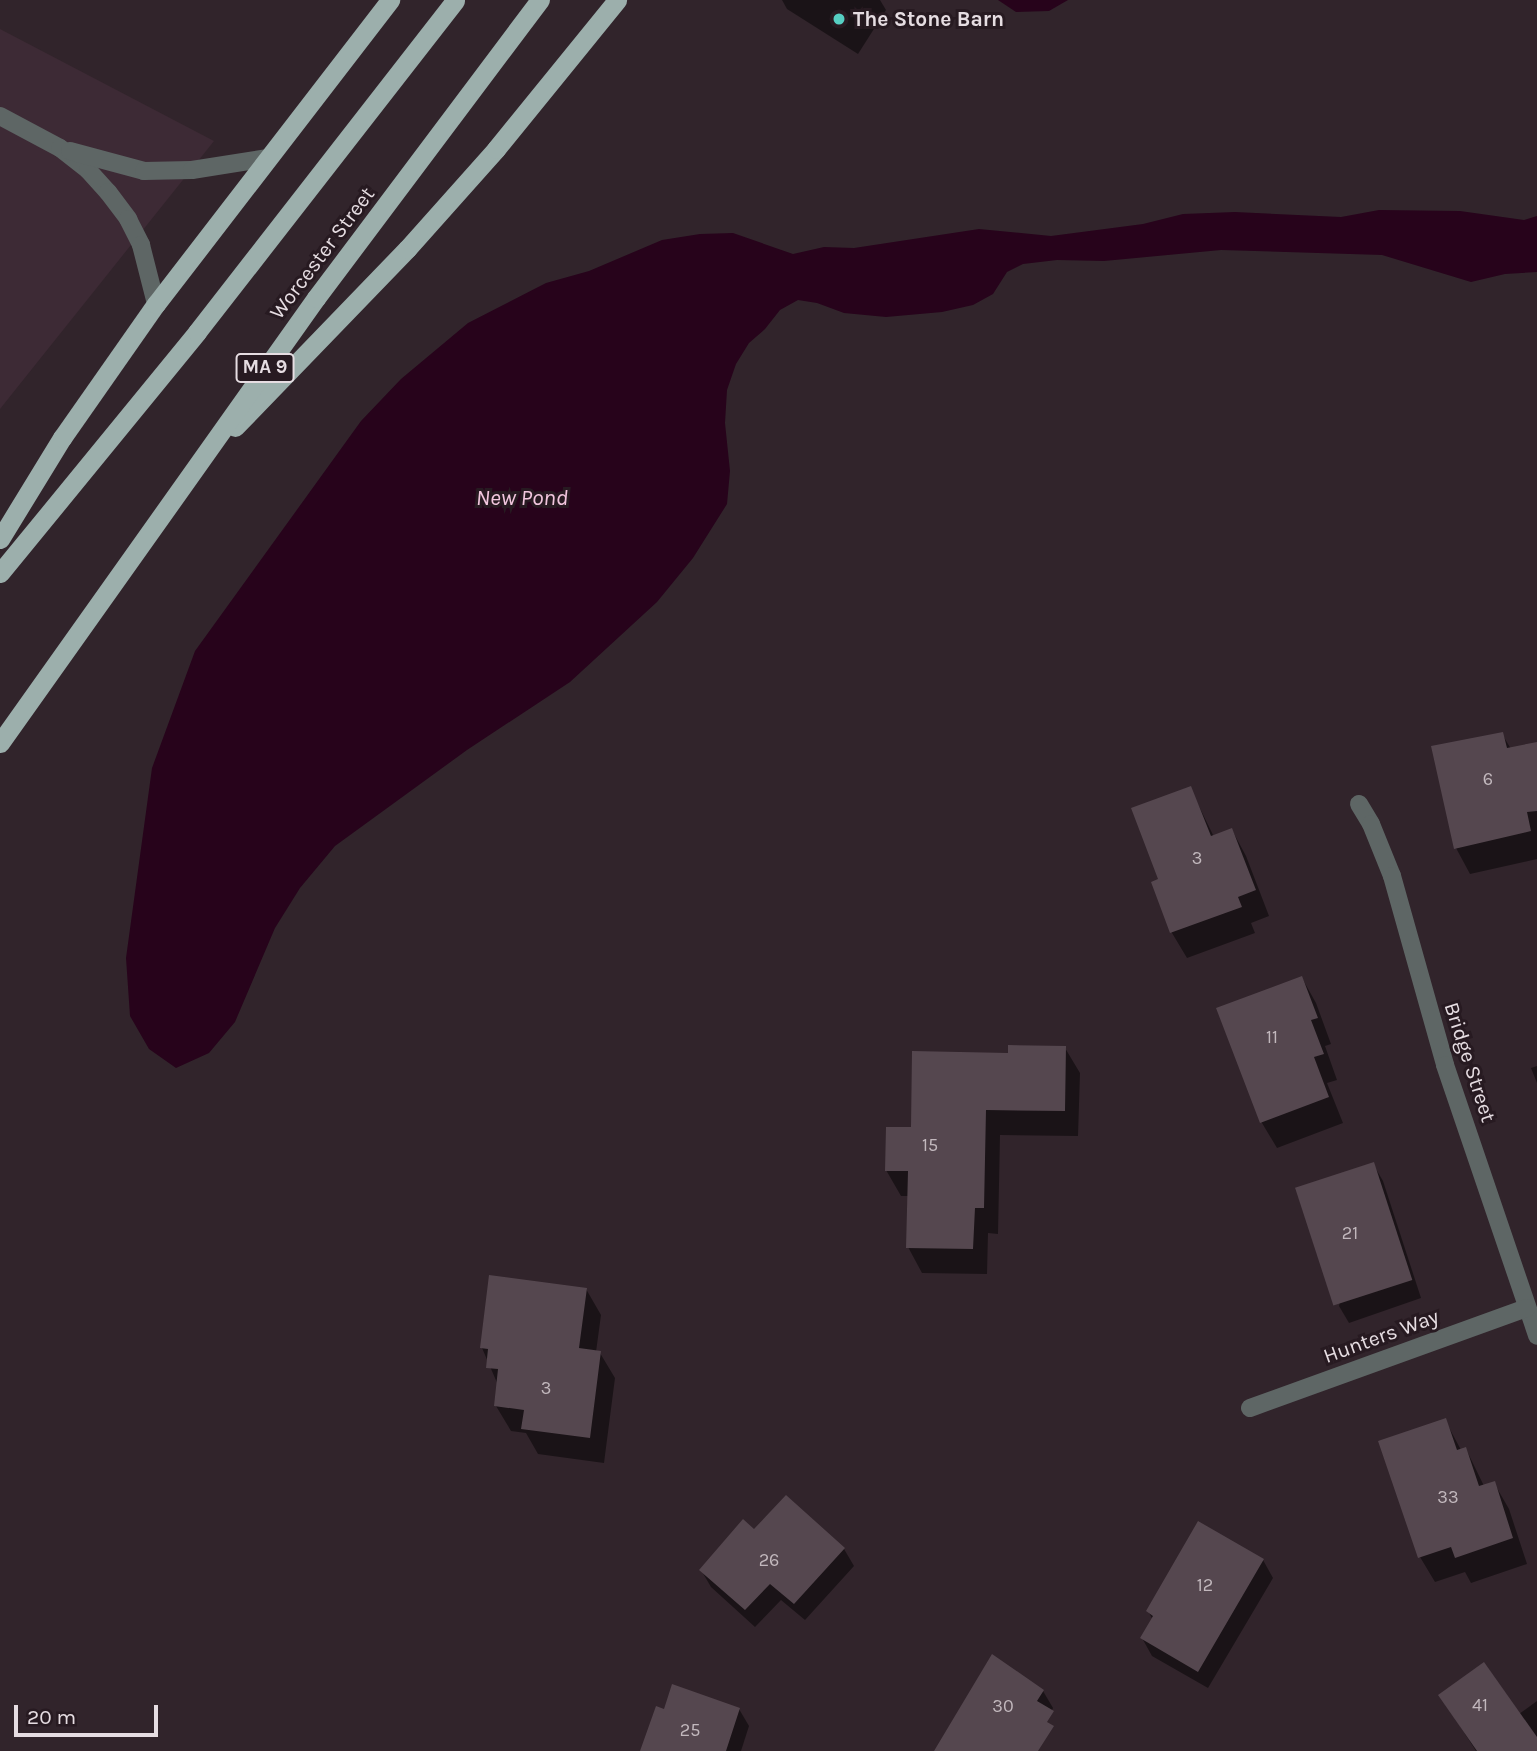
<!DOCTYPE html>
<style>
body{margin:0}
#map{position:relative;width:1537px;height:1751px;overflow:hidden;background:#31242b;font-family:Karla,sans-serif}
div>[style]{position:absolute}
.built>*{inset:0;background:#3d2a35}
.water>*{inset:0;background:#27031b}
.shadow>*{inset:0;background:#0007}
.building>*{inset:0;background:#55474f;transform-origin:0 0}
.service>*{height:18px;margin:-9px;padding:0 9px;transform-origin:9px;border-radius:9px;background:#5e6665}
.minor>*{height:18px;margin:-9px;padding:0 9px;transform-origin:9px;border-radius:9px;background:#5e6665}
.trunk>*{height:19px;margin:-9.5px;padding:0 9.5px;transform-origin:9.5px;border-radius:9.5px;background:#9cafac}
.dots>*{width:19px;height:19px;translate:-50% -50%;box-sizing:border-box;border:4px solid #271a21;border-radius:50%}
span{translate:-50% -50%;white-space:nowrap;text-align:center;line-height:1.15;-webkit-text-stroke:6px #271a21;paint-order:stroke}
.number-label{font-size:18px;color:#c2b8bd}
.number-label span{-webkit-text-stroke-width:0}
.shield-label span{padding:2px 5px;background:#271a21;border:2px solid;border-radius:5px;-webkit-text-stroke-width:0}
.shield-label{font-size:19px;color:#e6dde2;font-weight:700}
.poi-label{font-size:21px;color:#e6dde2;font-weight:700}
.left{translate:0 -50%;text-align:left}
.street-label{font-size:21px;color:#e6dde2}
.water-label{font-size:23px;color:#f2c6de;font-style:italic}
.scale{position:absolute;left:14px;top:1705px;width:144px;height:32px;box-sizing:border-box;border:4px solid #e6dde2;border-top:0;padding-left:9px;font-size:21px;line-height:24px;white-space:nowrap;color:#e6dde2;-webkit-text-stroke:5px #271a21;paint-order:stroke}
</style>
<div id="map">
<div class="built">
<i style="clip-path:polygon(0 29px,214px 141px,0 409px)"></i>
</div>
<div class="water">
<i style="clip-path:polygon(998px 0,1068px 0,1049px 11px,1016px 12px)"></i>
<i style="clip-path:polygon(1379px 210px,1460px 211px,1524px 220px,1537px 216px,1537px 272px,1505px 274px,1471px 282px,1382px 255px,1221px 250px,1104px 261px,1057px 260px,1023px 264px,1007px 272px,993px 294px,973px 305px,942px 312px,886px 317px,844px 313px,817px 303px,798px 300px,780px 310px,765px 329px,749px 343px,736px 364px,727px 390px,725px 423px,730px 471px,727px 504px,693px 558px,657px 602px,570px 682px,467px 750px,335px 846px,300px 888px,275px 928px,235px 1022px,209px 1053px,176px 1068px,149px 1049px,130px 1016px,126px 958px,152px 768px,195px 651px,361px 421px,401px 379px,468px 323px,546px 283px,589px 271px,662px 240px,700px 234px,733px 233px,793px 254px,824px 247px,854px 248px,979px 229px,1051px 236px,1143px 224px,1183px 214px,1235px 212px,1341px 217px)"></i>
</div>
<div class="shadow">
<i style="clip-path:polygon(782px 0,880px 0,886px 10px,858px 54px,787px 9px)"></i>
<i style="clip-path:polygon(1502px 734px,1511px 749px,1537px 744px,1537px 859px,1470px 874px,1456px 848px)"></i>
<i style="clip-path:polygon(1190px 788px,1214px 837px,1232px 830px,1246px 856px,1269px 916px,1251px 923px,1255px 933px,1187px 958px,1172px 933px,1153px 883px,1161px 880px)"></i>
<i style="clip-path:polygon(1302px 978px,1316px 1003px,1331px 1044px,1325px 1046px,1337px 1080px,1327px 1083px,1343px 1123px,1277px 1148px,1262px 1123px,1218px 1009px)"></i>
<i style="clip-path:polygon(1065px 1048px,1080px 1073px,1078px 1136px,1000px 1135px,998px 1234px,988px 1233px,987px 1274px,922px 1273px,908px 1247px,909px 1196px,901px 1196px,886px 1170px,912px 1129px,1010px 1054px)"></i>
<i style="clip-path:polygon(1537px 1066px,1537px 1083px,1531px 1068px)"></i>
<i style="clip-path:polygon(1373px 1164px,1383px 1181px,1421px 1298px,1349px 1323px,1339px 1306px)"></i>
<i style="clip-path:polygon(586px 1289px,601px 1315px,596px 1352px,600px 1353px,615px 1378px,604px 1463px,538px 1454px,526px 1433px,511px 1431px,496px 1406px,498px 1385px,482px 1348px)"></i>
<i style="clip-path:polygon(1445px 1420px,1461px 1450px,1466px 1449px,1484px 1486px,1494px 1483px,1509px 1509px,1527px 1564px,1471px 1583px,1465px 1572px,1435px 1582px,1420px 1557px)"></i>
<i style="clip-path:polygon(844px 1549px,854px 1566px,805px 1620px,781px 1600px,755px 1627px,711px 1587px,701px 1570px)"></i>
<i style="clip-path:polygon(1263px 1560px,1273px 1578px,1208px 1688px,1152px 1656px,1142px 1638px,1153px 1620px,1148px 1611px)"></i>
<i style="clip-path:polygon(1043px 1691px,1053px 1708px,1031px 1751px,936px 1751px)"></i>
<i style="clip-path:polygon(1440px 1695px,1519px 1714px,1537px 1701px,1537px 1751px,1476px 1751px)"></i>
<i style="clip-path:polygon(739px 1709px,749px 1726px,741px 1751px,642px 1751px,665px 1711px)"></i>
</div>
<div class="building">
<i style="clip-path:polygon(1503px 732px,1507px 748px,1537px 742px,1537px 811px,1527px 812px,1531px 831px,1454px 849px,1431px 746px)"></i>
<i style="clip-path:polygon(1191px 786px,1211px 836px,1232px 828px,1256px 890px,1238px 897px,1242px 907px,1170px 933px,1151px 882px,1158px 879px,1131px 808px)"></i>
<i style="clip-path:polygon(1302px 976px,1318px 1018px,1311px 1020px,1324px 1054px,1314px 1057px,1329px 1097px,1260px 1123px,1216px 1008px)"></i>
<i style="clip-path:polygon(1008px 1045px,1066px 1046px,1065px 1111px,986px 1110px,984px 1208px,975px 1208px,973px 1249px,906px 1248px,908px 1171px,885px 1171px,886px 1127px,911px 1127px,912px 1051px,1008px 1053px)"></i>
<i style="left:1374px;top:1162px;width:124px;height:83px;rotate:72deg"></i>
<i style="clip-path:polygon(489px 1275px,587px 1288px,579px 1348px,601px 1351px,590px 1438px,521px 1429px,524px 1410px,494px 1406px,498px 1369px,486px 1368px,488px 1349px,480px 1348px)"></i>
<i style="clip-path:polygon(1446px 1418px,1457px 1450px,1466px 1447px,1479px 1486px,1495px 1481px,1513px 1538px,1455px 1558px,1451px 1547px,1418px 1558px,1378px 1441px)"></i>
<i style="clip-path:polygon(786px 1495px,845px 1548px,794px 1604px,770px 1584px,745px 1610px,699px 1570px,743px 1519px,754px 1529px)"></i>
<i style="clip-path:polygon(1198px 1521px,1264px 1559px,1198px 1672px,1140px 1638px,1153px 1616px,1146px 1611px)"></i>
<i style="clip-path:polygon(992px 1654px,1044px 1690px,1037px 1701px,1054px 1711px,1047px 1722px,1054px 1726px,1038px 1751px,934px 1751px)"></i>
<i style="clip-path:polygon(1484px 1662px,1537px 1737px,1537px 1751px,1477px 1751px,1438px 1695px)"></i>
<i style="clip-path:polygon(672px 1684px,740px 1708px,726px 1751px,640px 1751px,656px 1706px,664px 1709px)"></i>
</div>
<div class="service">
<i style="left:0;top:116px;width:68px;rotate:28.1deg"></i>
<i style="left:60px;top:148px;width:36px;rotate:38deg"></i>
<i style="left:88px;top:170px;width:30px;rotate:48deg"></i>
<i style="left:108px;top:192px;width:34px;rotate:53deg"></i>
<i style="left:128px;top:219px;width:29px;rotate:63deg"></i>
<i style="left:141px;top:245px;width:61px;rotate:75.7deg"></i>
<i style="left:70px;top:151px;width:77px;rotate:15.1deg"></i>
<i style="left:144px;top:171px;width:48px;rotate:-1.2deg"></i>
<i style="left:192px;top:170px;width:77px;rotate:-9deg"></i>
</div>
<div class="minor">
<i style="left:1359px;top:804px;width:23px;rotate:59deg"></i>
<i style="left:1371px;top:824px;width:56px;rotate:68deg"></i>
<i style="left:1392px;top:876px;width:196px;rotate:74.3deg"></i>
<i style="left:1445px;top:1065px;width:286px;rotate:71.2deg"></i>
<i style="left:1250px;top:1408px;width:294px;rotate:-19.9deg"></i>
</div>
<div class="trunk">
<i style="left:235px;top:427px;width:248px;rotate:-46deg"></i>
<i style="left:407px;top:249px;width:134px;rotate:-48.3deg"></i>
<i style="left:496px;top:149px;width:192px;rotate:-50.9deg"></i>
<i style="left:0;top:539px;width:119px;rotate:-58.5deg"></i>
<i style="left:62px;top:438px;width:164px;rotate:-55deg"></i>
<i style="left:156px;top:304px;width:384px;rotate:-52.4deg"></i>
<i style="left:0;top:573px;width:311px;rotate:-50.7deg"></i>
<i style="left:197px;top:332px;width:420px;rotate:-52.1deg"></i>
<i style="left:0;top:743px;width:546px;rotate:-54.62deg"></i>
<i style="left:316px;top:298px;width:373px;rotate:-53.1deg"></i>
</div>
<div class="dots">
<i style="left:839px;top:19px;background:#56cec2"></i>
</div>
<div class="number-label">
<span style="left:1488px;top:779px">6</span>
<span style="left:1197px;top:858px">3</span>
<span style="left:1272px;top:1037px">11</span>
<span style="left:930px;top:1145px">15</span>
<span style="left:1350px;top:1233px">21</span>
<span style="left:546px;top:1388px">3</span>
<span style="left:1448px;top:1497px">33</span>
<span style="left:769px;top:1560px">26</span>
<span style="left:1205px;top:1585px">12</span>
<span style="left:1480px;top:1705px">41</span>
<span style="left:1003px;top:1706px">30</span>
<span style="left:690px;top:1730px">25</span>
</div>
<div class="shield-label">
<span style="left:265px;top:368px">MA 9</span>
</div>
<div class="poi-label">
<span class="left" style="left:853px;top:19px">The Stone Barn</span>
</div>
<div class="street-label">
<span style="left:322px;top:253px;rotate:-53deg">Worcester Street</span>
<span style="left:1470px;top:1062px;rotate:72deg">Bridge Street</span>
<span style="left:1381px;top:1336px;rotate:-20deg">Hunters Way</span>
</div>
<div class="water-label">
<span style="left:522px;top:498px">New Pond</span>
</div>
<div class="scale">20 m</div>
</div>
